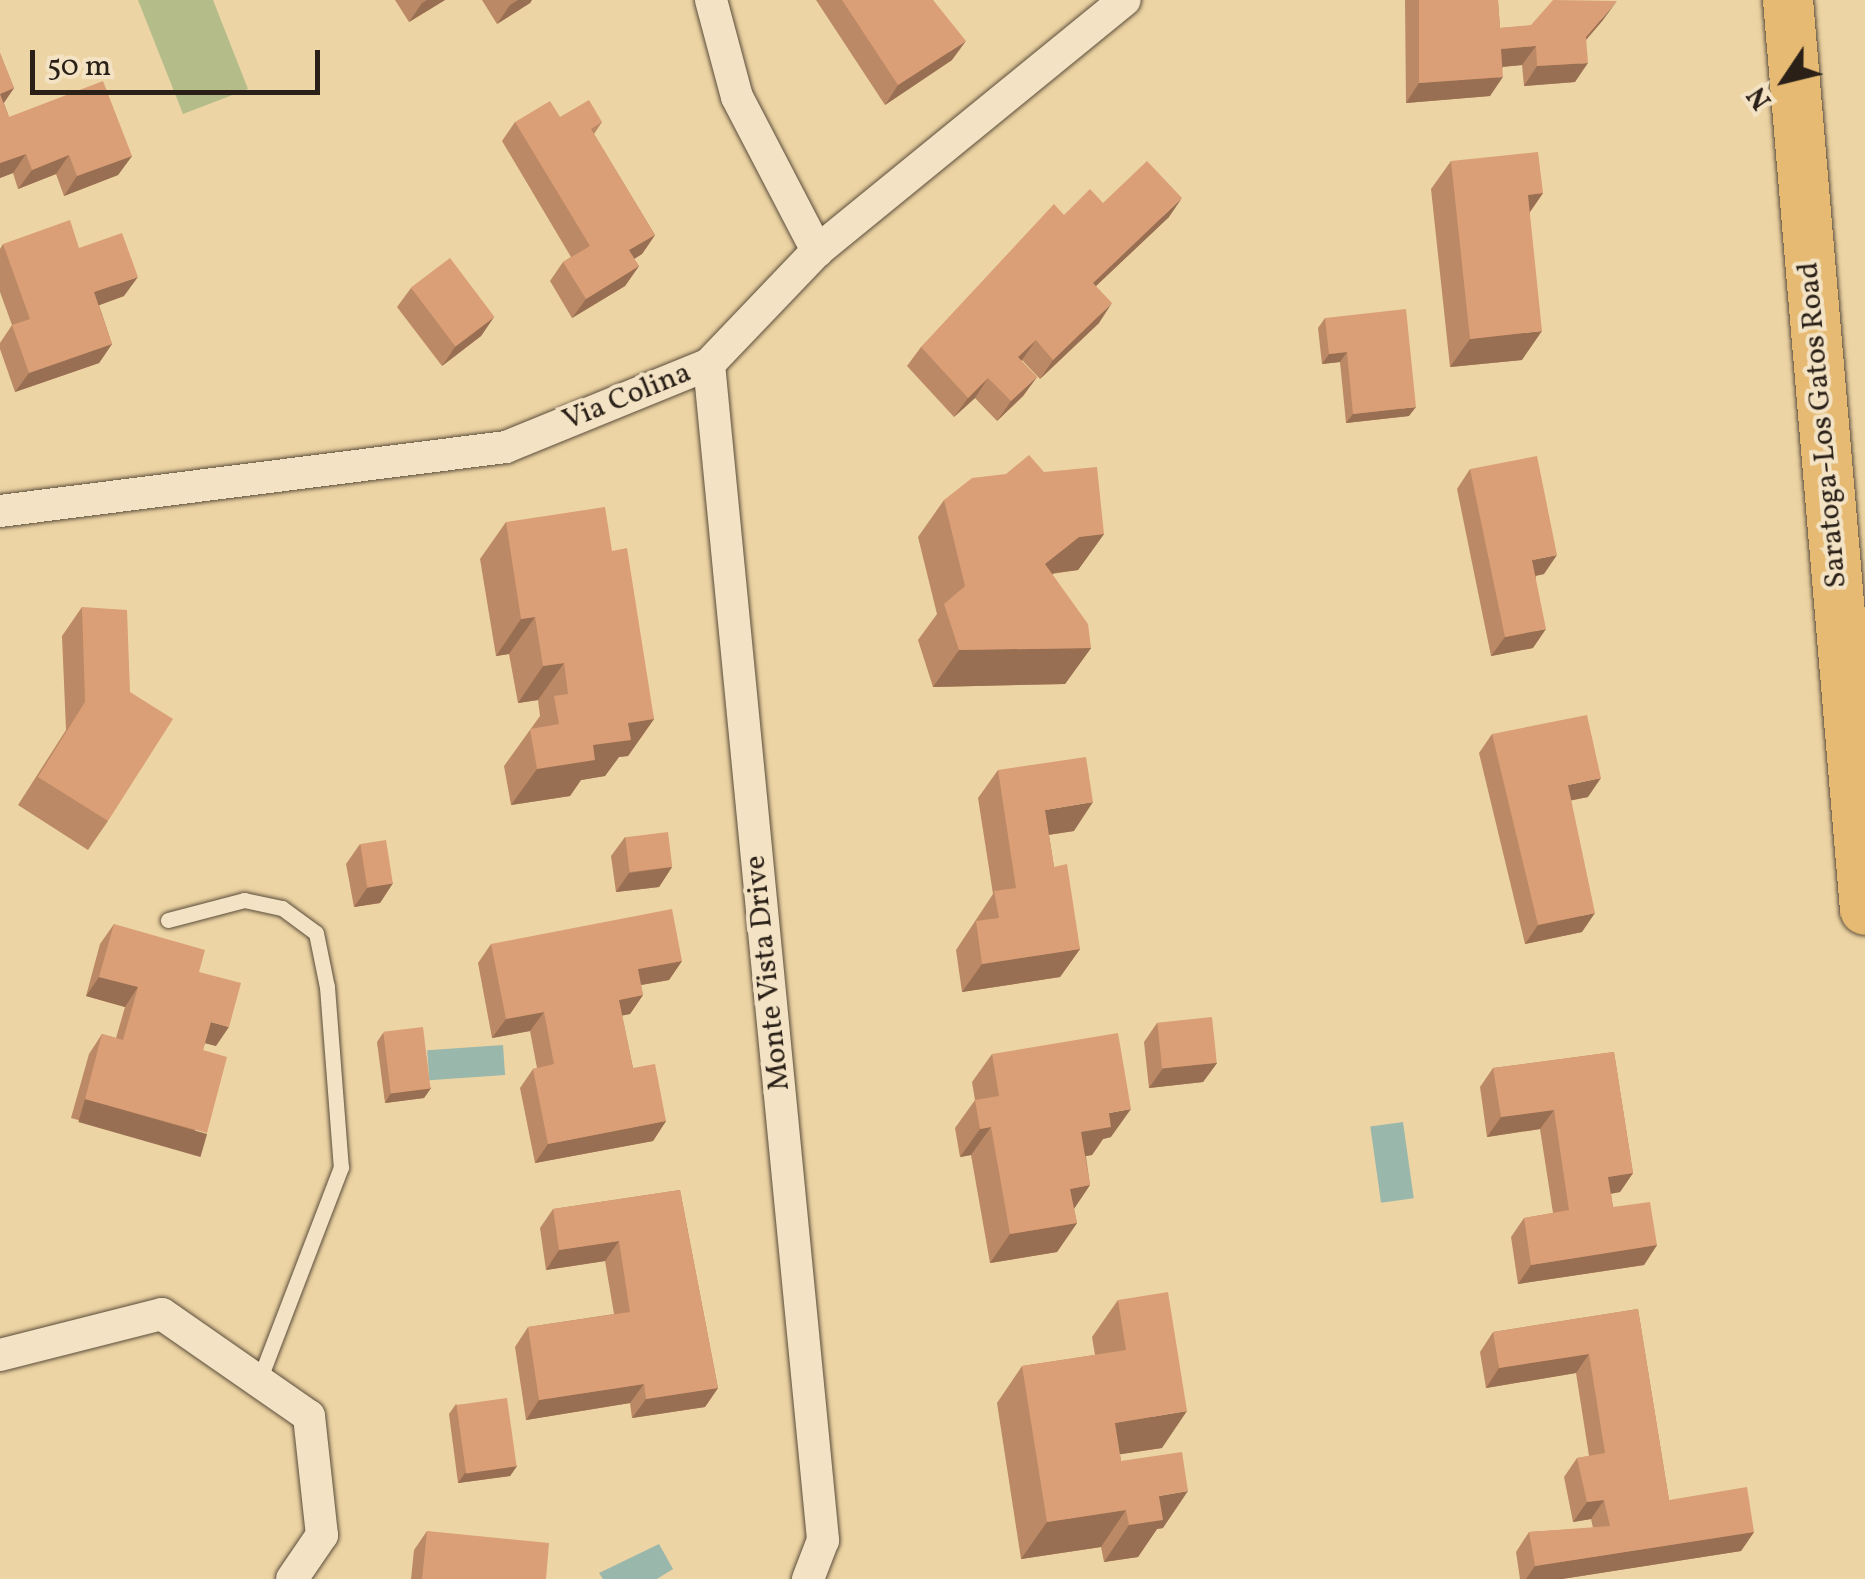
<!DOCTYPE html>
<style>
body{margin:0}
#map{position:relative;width:1865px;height:1579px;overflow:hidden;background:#edd4a4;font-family:Vollkorn,serif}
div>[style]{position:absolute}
.green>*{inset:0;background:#b4bd89}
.water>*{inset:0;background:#9ab7ac;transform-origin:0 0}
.roads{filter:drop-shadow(0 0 2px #5b4d3b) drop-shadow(0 0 2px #5b4d3b)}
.lane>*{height:15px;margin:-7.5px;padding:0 7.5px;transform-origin:7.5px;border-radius:7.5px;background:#f3e3c4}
.street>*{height:32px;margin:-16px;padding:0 16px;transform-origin:16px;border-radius:16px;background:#f3e3c4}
.primary>*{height:50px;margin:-25px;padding:0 25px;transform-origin:25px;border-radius:25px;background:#e6ba72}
.wall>*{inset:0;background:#bb8965}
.shaded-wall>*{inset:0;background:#996f53;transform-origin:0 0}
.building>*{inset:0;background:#da9f76;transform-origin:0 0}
span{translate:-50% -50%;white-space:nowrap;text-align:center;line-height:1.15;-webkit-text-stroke:8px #f3e3c4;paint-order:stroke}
.street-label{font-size:30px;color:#2a2018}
.north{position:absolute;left:1735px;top:30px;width:100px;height:100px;-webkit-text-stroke:8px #f3e3c4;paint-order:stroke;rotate:235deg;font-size:28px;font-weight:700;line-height:40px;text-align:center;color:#2a2018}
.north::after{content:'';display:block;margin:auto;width:35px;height:45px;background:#2a2018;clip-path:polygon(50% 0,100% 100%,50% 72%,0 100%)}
.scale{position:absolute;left:30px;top:50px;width:290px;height:45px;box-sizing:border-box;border:5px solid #2a2018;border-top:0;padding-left:12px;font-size:30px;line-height:35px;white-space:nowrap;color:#2a2018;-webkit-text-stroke:8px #f3e3c4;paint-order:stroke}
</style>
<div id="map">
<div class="green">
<i style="clip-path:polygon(138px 0,213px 0,248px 89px,183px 114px)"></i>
</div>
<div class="water">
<i style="left:503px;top:1045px;width:30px;height:76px;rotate:86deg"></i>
<i style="left:1403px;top:1122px;width:77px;height:33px;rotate:82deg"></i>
<i style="clip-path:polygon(659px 1544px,673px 1569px,657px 1579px,603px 1579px,599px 1573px)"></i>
</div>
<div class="roads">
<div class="lane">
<i style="left:168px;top:920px;width:79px;rotate:-14.7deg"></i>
<i style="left:244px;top:900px;width:39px;rotate:12deg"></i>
<i style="left:282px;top:908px;width:42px;rotate:36.3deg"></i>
<i style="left:316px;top:933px;width:55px;rotate:78.5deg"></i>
<i style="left:327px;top:987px;width:181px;rotate:85.6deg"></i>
<i style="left:341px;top:1167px;width:229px;rotate:111deg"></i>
</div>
<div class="street">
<i style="left:711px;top:0;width:100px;rotate:75deg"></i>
<i style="left:737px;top:97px;width:174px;rotate:62.5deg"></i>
<i style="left:709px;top:364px;width:1182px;rotate:84.46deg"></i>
<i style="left:823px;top:1540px;width:42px;rotate:111deg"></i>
<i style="left:0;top:511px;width:510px;rotate:-7.21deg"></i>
<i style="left:506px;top:447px;width:219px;rotate:-22.2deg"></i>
<i style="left:709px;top:364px;width:156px;rotate:-46.3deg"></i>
<i style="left:817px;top:251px;width:397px;rotate:-39.2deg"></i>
<i style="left:0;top:1355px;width:167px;rotate:-14.2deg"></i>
<i style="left:162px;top:1314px;width:179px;rotate:34.8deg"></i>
<i style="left:309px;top:1416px;width:120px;rotate:83.8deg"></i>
<i style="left:322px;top:1535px;width:53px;rotate:124.3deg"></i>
</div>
<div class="primary">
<i style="left:1788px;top:0;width:913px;rotate:85.16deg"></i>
</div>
</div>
<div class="wall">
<i style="clip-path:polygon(395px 0,445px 0,409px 22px)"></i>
<i style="clip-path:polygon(482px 0,532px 0,530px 3px,497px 24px)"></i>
<i style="clip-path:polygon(816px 0,933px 0,952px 60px,885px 105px)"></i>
<i style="clip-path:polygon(1405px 0,1498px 0,1500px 28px,1603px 20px,1586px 40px,1575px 82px,1524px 86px,1522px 65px,1503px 67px,1490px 96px,1406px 103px)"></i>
<i style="clip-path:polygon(0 53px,14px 88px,4px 103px,9px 117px,132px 156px,118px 175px,64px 196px,56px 174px,18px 189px,13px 173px,0 178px)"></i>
<i style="clip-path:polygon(560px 117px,602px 122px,594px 134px,655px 235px,642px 254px,634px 259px,639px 266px,625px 286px,572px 318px,550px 281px,563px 262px,571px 257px,502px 141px,515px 122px)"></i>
<i style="clip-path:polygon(1451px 161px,1543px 193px,1530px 212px,1522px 360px,1450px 367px,1431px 189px)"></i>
<i style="clip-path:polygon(1103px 203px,1169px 217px,1096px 286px,1099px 323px,1040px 379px,1022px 360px,1021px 361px,1037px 377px,1023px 396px,997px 421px,975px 398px,954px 417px,907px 366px,921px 347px,1064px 215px)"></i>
<i style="clip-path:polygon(3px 244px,79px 248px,124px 296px,99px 305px,112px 344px,99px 363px,15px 392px,0 349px,0 343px,12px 325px,0 292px,0 249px)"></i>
<i style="clip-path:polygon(411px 288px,494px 317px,481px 336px,442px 366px,397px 307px)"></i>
<i style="clip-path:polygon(1325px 318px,1409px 416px,1346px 423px,1340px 362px,1322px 364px,1318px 328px)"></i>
<i style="clip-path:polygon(1470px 469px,1544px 574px,1536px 576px,1533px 648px,1491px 656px,1457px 489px)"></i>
<i style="clip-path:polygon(1044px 472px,1104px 534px,1078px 570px,1052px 574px,1091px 648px,1065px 684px,933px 687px,918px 640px,937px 614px,918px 537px,944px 500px)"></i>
<i style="clip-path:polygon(506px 522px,612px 551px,654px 719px,628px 756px,619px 757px,605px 776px,581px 780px,570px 796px,511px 805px,504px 766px,540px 716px,538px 700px,518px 703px,509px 654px,496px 656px,480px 559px)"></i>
<i style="clip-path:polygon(82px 607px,108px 821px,88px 850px,18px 805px,66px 730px,62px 636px)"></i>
<i style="clip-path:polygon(1492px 734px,1588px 797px,1571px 800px,1582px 932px,1525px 944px,1479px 753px)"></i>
<i style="clip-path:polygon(998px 770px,1074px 831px,1049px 835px,1054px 867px,1080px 949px,1060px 977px,962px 992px,956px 950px,993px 894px,978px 798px)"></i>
<i style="clip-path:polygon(625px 837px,672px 867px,659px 887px,616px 892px,611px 856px)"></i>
<i style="clip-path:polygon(360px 844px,393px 883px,380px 903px,354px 907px,346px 864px)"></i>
<i style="clip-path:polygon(114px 924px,199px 972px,216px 1046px,205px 1043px,203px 1050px,193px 1152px,71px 1118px,89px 1054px,102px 1034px,116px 1038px,125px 1007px,86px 996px,100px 944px)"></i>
<i style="clip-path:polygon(491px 944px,682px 961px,669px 980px,641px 985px,643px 995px,630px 1014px,622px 1015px,633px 1068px,666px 1121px,653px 1141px,535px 1163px,520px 1088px,533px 1069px,537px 1068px,530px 1031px,492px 1038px,478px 963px)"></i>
<i style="clip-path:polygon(1157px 1023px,1217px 1063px,1203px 1082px,1149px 1088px,1144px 1042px)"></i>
<i style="clip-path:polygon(383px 1033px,431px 1088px,424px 1098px,385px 1103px,377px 1042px)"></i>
<i style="clip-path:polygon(1614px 1052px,1633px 1173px,1620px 1192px,1611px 1194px,1613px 1207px,1657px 1245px,1644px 1265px,1518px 1284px,1511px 1237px,1524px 1218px,1553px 1213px,1540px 1129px,1487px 1137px,1480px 1087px,1493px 1068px)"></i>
<i style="clip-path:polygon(992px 1054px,1111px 1137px,1103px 1139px,1092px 1155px,1086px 1156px,1090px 1185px,1074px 1209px,1077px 1223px,1057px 1252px,990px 1263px,971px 1155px,960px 1157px,955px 1128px,975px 1100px,972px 1082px)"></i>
<i style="clip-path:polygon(680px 1190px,718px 1388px,705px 1407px,632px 1418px,630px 1403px,526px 1420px,515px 1347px,528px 1327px,614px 1314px,605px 1261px,546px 1270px,540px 1228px,553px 1209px)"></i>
<i style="clip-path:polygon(1118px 1300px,1162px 1448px,1120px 1454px,1121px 1461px,1163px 1528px,1157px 1529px,1138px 1557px,1104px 1562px,1101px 1547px,1021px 1559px,997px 1403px,1022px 1366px,1095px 1355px,1092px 1337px)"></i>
<i style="clip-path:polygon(1638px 1309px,1669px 1500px,1754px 1532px,1741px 1551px,1562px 1579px,1520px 1579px,1516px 1552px,1529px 1532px,1593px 1528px,1591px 1519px,1573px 1522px,1564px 1477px,1577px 1458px,1589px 1456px,1576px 1373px,1486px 1388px,1480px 1352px,1493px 1332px)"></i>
<i style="clip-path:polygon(456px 1404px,517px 1466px,510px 1476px,458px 1483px,449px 1414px)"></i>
<i style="clip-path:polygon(427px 1531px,546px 1579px,411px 1579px,414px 1550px)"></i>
</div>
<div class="shaded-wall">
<i style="clip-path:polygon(427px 0,445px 0,409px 22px,422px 3px)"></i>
<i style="clip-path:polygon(518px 0,532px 0,530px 3px,497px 24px,510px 5px)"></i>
<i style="clip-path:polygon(1617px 1px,1603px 20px,1572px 56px,1586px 37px)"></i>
<i style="clip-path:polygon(966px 41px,952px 60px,885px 105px,898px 85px)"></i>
<i style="clip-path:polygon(1536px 46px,1522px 65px,1488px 68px,1501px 49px)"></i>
<i style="clip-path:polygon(1588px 63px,1575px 82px,1524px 86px,1537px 66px)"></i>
<i style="clip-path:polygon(1503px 77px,1490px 96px,1406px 103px,1419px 83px)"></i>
<i style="clip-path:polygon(14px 88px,0 108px,0 94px)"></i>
<i style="clip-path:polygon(26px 154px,13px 173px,0 178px,0 163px)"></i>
<i style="clip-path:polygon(69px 155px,56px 174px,18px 189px,32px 170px)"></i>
<i style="clip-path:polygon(132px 156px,118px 175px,64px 196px,77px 176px)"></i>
<i style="clip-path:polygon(1543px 193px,1523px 222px,1528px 195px)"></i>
<i style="clip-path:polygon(1182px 198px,1169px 217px,1079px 302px,1093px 283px)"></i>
<i style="clip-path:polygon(655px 235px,642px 254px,616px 270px,629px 250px)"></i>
<i style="clip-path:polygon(639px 266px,625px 286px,572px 318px,586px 299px)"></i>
<i style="clip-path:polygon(138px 277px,124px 296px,81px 312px,94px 292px)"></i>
<i style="clip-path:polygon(1112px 303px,1099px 323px,1040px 379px,1053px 360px)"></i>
<i style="clip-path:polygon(494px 317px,481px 336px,442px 366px,455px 347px)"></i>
<i style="clip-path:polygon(1542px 331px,1522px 360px,1450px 367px,1470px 339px)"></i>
<i style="clip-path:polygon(1036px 340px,1022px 360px,1005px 377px,1018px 357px)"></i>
<i style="clip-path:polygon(112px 344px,99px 363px,15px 392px,29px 373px)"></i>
<i style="clip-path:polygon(1347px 352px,1340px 362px,1322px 364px,1329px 354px)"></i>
<i style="clip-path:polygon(1037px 377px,1023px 396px,997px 421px,1011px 401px)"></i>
<i style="clip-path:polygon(988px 378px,975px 398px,954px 417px,968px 398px)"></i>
<i style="clip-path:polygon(1416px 407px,1409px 416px,1346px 423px,1353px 414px)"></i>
<i style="clip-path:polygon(1104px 534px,1078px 570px,1054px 573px,1019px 601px,1045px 564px,1079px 537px)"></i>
<i style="clip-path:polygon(1557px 555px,1544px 574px,1519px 579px,1532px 560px)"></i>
<i style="clip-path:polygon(535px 617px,509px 654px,496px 656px,521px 619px)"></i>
<i style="clip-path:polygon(1546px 629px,1533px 648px,1491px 656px,1505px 637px)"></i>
<i style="clip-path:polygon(1091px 648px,1065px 684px,933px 687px,959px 650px)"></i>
<i style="clip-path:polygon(564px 663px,538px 700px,518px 703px,543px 666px)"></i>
<i style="clip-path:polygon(654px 719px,628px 756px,619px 757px,605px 776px,581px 780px,570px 796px,511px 805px,537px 769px,593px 745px,628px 723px)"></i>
<i style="clip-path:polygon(1601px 778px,1588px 797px,1554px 804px,1568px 785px)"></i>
<i style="clip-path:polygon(1093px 802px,1074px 831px,1026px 838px,1045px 810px)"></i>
<i style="clip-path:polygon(672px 867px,659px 887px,616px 892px,629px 873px)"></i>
<i style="clip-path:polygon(393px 883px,380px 903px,354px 907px,367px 888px)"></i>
<i style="clip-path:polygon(1595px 913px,1582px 932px,1525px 944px,1538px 925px)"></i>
<i style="clip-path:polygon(1080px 949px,1060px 977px,962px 992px,982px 964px)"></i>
<i style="clip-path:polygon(682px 961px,669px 980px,624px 988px,638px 969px)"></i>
<i style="clip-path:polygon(99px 977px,138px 987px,125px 1007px,86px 996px)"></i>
<i style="clip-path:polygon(643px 995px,630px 1014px,606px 1019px,619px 1000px)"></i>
<i style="clip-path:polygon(544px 1012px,530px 1031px,492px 1038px,506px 1019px)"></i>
<i style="clip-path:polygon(211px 1022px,229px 1027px,216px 1046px,197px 1041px)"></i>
<i style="clip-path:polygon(1217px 1063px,1203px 1082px,1149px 1088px,1163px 1068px)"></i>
<i style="clip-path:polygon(431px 1088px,424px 1098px,385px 1103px,391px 1093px)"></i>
<i style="left:85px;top:1099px;width:127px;height:24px;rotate:16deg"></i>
<i style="clip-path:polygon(1131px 1109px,1111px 1137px,1103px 1139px,1092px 1155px,1062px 1160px,1081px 1132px,1109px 1113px)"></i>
<i style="clip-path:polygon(1554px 1110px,1540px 1129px,1487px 1137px,1501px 1117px)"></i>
<i style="clip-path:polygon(666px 1121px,653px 1141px,535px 1163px,548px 1144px)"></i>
<i style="clip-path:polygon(991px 1127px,971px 1155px,960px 1157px,980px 1129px)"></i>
<i style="clip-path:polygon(1633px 1173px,1620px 1192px,1595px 1196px,1608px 1177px)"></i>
<i style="clip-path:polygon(1090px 1185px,1071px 1213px,1070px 1189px)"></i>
<i style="clip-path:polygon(1077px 1223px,1057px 1252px,990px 1263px,1010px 1234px)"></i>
<i style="clip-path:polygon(619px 1241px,605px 1261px,546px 1270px,559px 1250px)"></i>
<i style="clip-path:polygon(1657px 1245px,1644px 1265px,1518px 1284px,1531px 1265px)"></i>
<i style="clip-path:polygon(1589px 1354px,1576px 1373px,1486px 1388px,1499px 1368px)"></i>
<i style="clip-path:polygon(644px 1384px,630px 1403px,526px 1420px,539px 1400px)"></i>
<i style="clip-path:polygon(718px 1388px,705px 1407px,632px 1418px,646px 1399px)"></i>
<i style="clip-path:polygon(1187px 1411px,1162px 1448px,1089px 1459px,1115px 1423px)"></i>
<i style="clip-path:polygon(517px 1466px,510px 1476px,458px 1483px,465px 1473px)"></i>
<i style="clip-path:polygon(1188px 1491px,1163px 1528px,1157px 1529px,1138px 1557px,1104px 1562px,1129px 1525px,1159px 1496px)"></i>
<i style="clip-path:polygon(1604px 1500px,1591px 1519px,1573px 1522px,1587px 1502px)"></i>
<i style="clip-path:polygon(1126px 1510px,1101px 1547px,1021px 1559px,1047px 1522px)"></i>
<i style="clip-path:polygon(1754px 1532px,1741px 1551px,1562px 1579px,1526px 1579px,1535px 1566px)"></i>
</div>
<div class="building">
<i style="clip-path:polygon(842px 0,933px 0,966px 41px,898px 85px)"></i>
<i style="clip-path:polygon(1419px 0,1498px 0,1500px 28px,1531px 25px,1553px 0,1617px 1px,1586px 37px,1588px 63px,1537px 66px,1536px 46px,1501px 49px,1503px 77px,1419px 83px)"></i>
<i style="clip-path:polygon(0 53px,14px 88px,0 94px,9px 117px,103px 81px,132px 156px,77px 176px,69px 155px,32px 170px,26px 154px,0 163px)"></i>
<i style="clip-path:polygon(589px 100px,602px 122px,591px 129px,655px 235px,629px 250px,639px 266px,586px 299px,563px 262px,590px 246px,515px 122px,550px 101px,560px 117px)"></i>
<i style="clip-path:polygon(1538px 152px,1543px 193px,1528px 195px,1542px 331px,1470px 339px,1451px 161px)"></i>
<i style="clip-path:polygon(1147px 161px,1182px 198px,1093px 283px,1112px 303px,1053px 360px,1036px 340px,1018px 357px,1037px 377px,1011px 401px,988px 378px,968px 398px,921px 347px,1054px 204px,1064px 215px,1090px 189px,1103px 203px)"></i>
<i style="clip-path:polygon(70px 220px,79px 248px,122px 233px,138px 277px,94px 292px,112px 344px,29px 373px,12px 325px,30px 319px,3px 244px)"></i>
<i style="left:450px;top:258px;width:74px;height:49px;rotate:53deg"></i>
<i style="clip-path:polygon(1406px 309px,1416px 407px,1353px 414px,1347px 352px,1329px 354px,1325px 318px)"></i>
<i style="clip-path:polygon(1029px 455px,1044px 472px,1097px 467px,1104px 534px,1079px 537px,1045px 564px,1088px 624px,1091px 648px,959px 650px,944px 604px,965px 586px,944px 500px,972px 478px,1006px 474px)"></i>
<i style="clip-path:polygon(1537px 456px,1557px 555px,1532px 560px,1546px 629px,1505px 637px,1470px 469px)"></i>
<i style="clip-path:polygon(605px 507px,612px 551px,627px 548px,654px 719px,628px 723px,631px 740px,593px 745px,595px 760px,537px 769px,530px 729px,559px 724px,554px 696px,568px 694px,564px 663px,543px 666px,535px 617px,521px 619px,506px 522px)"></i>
<i style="clip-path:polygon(82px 607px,127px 610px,130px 692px,173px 719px,108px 821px,38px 777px,85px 702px)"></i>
<i style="clip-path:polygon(1587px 715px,1601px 778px,1568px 785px,1595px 913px,1538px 925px,1492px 734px)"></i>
<i style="clip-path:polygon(1086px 757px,1093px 802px,1045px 810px,1054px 867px,1067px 864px,1080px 949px,982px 964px,976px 921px,999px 918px,994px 891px,1016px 888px,998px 770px)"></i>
<i style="left:668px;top:832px;width:35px;height:43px;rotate:83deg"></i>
<i style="left:386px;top:840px;width:44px;height:26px;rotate:81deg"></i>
<i style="clip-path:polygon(672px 909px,682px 961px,638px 969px,643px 995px,619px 1000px,633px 1068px,655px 1064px,666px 1121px,548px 1144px,533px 1069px,554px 1064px,544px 1012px,506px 1019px,491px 944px)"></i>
<i style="clip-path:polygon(114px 924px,205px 950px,199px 972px,241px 983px,229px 1027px,211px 1022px,203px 1050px,227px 1057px,207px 1133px,85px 1099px,102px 1034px,123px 1040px,138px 987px,99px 977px)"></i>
<i style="left:1212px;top:1017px;width:46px;height:55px;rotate:84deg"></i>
<i style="left:423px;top:1027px;width:62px;height:40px;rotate:83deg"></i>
<i style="clip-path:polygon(1118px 1033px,1131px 1109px,1109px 1113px,1111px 1127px,1081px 1132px,1090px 1185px,1070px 1189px,1077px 1223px,1010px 1234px,991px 1127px,980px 1129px,975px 1100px,999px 1096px,992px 1054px)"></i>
<i style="clip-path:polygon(1614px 1052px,1633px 1173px,1608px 1177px,1613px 1207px,1650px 1202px,1657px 1245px,1531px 1265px,1524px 1218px,1569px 1210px,1554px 1110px,1501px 1117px,1493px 1068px)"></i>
<i style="clip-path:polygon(680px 1190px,718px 1388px,646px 1399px,644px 1384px,539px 1400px,528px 1327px,630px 1312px,619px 1241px,559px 1250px,553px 1209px)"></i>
<i style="clip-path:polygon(1168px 1292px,1187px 1411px,1115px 1423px,1121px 1461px,1182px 1452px,1188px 1491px,1159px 1496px,1163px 1520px,1129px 1525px,1126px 1510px,1047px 1522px,1022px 1366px,1126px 1350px,1118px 1300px)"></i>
<i style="clip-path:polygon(1638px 1309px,1669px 1500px,1747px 1487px,1754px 1532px,1535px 1566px,1529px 1532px,1610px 1526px,1604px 1500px,1587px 1502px,1577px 1458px,1605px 1453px,1589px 1354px,1499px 1368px,1493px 1332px)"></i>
<i style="left:507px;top:1398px;width:69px;height:51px;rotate:82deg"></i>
<i style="clip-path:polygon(427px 1531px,549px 1543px,546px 1579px,422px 1579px)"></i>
</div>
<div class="street-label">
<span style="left:627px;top:397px;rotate:-22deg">Via Colina</span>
<span style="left:1823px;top:425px;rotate:-95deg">Saratoga-Los Gatos Road</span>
<span style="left:768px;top:973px;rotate:-96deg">Monte Vista Drive</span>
</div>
<div class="north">N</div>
<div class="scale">50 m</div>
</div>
